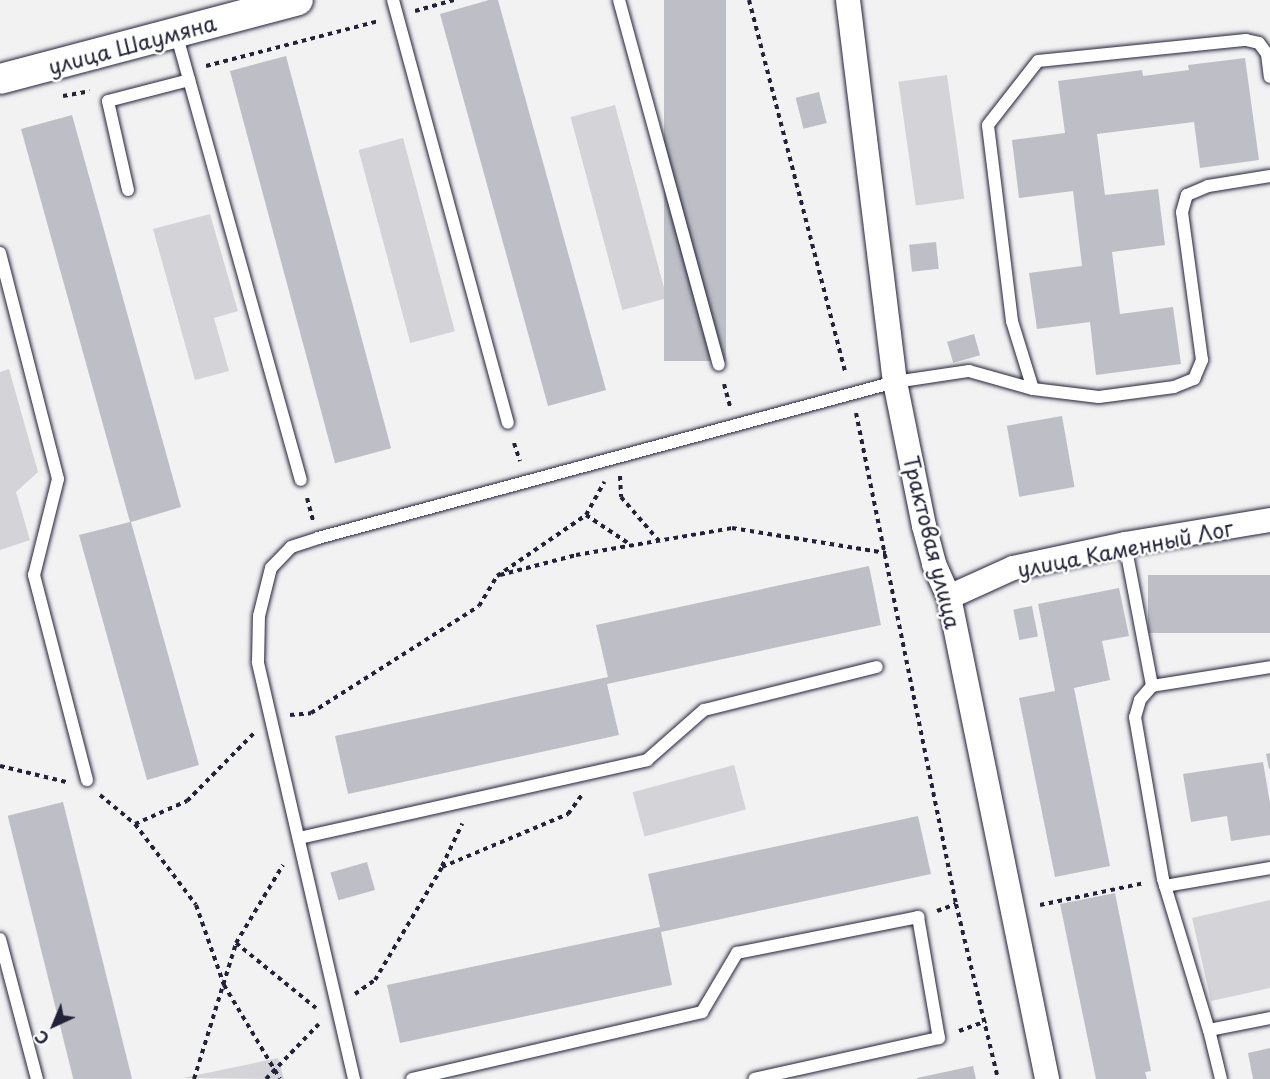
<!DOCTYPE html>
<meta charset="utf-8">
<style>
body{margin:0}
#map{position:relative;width:1270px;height:1079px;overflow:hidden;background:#f2f2f3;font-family:"Playpen Sans",sans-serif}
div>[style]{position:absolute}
.green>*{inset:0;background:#d3d3d8;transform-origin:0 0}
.building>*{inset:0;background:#bebec6;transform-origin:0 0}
.path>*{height:4px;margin-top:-2px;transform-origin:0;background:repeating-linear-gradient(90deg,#22223b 0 4.5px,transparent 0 9px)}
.roads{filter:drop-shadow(0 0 2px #22223b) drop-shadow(0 0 2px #22223b)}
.service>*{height:12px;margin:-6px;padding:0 6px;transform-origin:6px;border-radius:6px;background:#fff}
.minor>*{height:24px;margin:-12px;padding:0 12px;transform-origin:12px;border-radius:12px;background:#fff}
.tertiary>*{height:30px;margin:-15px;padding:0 15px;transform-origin:15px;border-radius:15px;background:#fff}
span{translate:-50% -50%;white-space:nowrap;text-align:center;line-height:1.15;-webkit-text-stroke:5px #fff;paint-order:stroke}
.street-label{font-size:21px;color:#22223b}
.north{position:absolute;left:24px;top:995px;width:60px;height:60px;-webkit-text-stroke:4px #fff;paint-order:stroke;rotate:224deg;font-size:16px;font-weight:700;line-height:24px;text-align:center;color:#22223b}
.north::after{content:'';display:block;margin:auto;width:21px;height:27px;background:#22223b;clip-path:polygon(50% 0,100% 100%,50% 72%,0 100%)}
</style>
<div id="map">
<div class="green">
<i style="left:947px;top:75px;width:125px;height:49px;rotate:82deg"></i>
<i style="left:615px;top:105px;width:200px;height:46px;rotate:75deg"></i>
<i style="left:403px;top:138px;width:200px;height:46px;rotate:75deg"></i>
<i style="clip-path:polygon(210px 214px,238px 311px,214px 318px,229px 371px,195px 380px,153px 229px)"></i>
<i style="clip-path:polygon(9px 369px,38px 472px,16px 492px,30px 540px,0 550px,0 372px)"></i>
<i style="left:734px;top:765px;width:46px;height:105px;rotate:75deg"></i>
<i style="clip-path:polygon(1270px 900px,1270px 988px,1211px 1001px,1192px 918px)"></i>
<i style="clip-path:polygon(278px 1058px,284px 1079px,183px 1078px)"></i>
</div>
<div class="building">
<i style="clip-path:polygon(489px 0,498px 0,606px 390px,548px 406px,440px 14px)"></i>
<i style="left:664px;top:0;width:62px;height:361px"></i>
<i style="left:286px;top:56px;width:406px;height:58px;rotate:75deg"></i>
<i style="clip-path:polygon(1245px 58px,1259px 160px,1200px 168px,1194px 122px,1097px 134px,1105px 195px,1158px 189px,1165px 245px,1112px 252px,1120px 314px,1173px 307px,1181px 364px,1096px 375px,1090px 322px,1037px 329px,1029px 273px,1082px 266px,1073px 191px,1019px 198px,1012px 140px,1065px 133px,1058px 81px,1142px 70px,1143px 76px,1189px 70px,1188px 65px)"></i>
<i style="left:819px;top:92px;width:32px;height:24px;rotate:76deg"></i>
<i style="clip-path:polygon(72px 115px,181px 507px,131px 522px,199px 765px,147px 780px,79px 535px,130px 522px,21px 129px)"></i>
<i style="left:936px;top:242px;width:27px;height:27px;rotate:84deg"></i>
<i style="left:974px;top:334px;width:22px;height:28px;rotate:74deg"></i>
<i style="left:1062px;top:416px;width:72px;height:56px;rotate:80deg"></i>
<i style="clip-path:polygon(869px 566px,881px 625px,607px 684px,619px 735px,348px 794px,335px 736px,608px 677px,596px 625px)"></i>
<i style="left:1270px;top:575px;width:58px;height:122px;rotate:90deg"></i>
<i style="clip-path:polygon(1119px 588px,1129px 636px,1102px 641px,1110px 680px,1074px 688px,1110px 866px,1055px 877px,1019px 698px,1055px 691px,1038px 604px)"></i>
<i style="left:1032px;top:606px;width:31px;height:19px;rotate:79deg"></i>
<i style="clip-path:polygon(1270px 753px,1270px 769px,1269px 769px,1266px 754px)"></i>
<i style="clip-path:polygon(1263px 762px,1270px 803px,1270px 835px,1231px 841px,1227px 816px,1191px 822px,1183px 774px)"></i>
<i style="left:63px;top:802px;width:285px;height:57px;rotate:76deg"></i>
<i style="clip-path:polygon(918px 816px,931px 874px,661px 932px,672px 985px,400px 1043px,387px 985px,660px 927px,648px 874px)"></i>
<i style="left:367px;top:862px;width:29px;height:38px;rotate:74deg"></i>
<i style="clip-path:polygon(1115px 893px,1151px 1071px,1145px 1072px,1147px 1079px,1096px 1079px,1060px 904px)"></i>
<i style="clip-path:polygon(1270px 1048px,1270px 1079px,1253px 1079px,1248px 1053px)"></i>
<i style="clip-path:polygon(973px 1066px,976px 1079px,917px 1079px,917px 1078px)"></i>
</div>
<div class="path">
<i style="left:749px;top:0;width:386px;rotate:75.5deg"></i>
<i style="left:415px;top:11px;width:41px;rotate:-15.8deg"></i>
<i style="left:206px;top:66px;width:179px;rotate:-14.6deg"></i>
<i style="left:63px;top:96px;width:27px;rotate:-10deg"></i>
<i style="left:724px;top:384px;width:23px;rotate:75deg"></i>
<i style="left:856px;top:413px;width:501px;rotate:78.49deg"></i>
<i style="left:956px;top:904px;width:180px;rotate:76.5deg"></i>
<i style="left:514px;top:443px;width:19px;rotate:72deg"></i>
<i style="left:620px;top:476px;width:21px;rotate:87deg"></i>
<i style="left:621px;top:497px;width:58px;rotate:49.2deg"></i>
<i style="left:307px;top:498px;width:23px;rotate:75deg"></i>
<i style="left:586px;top:515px;width:54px;rotate:33.7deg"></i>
<i style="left:500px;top:575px;width:79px;rotate:-14.7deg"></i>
<i style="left:576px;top:555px;width:158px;rotate:-9.8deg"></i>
<i style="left:732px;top:528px;width:156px;rotate:9.2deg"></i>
<i style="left:290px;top:715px;width:21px;rotate:-5deg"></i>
<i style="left:311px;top:713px;width:199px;rotate:-32.5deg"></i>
<i style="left:479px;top:606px;width:35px;rotate:-59deg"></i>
<i style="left:497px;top:576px;width:108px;rotate:-34.4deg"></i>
<i style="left:586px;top:515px;width:38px;rotate:-61deg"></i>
<i style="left:0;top:766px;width:68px;rotate:13.6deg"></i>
<i style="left:100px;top:795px;width:45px;rotate:39.6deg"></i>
<i style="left:135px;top:824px;width:101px;rotate:53deg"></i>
<i style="left:196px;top:905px;width:85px;rotate:70.7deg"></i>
<i style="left:224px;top:985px;width:109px;rotate:59.2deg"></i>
<i style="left:135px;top:824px;width:57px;rotate:-23.9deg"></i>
<i style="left:187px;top:801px;width:95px;rotate:-45.4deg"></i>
<i style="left:442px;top:866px;width:47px;rotate:-64.5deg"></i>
<i style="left:1040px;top:905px;width:106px;rotate:-11.9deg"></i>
<i style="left:937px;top:911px;width:20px;rotate:-20deg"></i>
<i style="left:236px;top:943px;width:103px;rotate:39.1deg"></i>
<i style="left:355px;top:994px;width:24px;rotate:-35deg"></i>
<i style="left:375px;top:980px;width:131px;rotate:-59.3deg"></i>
<i style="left:442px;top:867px;width:137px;rotate:-22.8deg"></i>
<i style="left:568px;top:814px;width:24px;rotate:-54deg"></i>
<i style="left:959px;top:1031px;width:29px;rotate:-20deg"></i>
<i style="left:194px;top:1079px;width:142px;rotate:-72.8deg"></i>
<i style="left:236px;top:943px;width:91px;rotate:-58.9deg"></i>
<i style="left:266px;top:1079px;width:76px;rotate:-46.1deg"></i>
</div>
<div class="roads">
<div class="service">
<i style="left:393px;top:0;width:438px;rotate:74.8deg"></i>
<i style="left:619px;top:0;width:378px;rotate:74.7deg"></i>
<i style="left:176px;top:33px;width:464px;rotate:74.4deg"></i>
<i style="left:128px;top:190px;width:91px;rotate:-102.7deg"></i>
<i style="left:108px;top:101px;width:84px;rotate:-14.5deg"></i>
<i style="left:0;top:253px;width:233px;rotate:75.6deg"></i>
<i style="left:58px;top:479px;width:99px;rotate:104deg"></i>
<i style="left:34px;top:575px;width:212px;rotate:75.5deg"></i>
<i style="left:1033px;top:389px;width:71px;rotate:-107.2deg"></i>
<i style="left:1012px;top:321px;width:197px;rotate:-97deg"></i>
<i style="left:988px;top:125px;width:81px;rotate:-52deg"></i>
<i style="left:1038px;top:61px;width:209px;rotate:-5.8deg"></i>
<i style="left:1246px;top:40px;width:13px;rotate:13deg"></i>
<i style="left:1259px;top:43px;width:14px;rotate:54deg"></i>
<i style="left:1267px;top:54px;width:23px;rotate:83deg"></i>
<i style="left:1125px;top:544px;width:145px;rotate:79.2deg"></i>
<i style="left:1152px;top:686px;width:18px;rotate:131deg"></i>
<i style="left:1140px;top:700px;width:18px;rotate:106deg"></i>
<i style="left:1135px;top:717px;width:164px;rotate:80.2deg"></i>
<i style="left:1163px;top:879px;width:158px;rotate:73.1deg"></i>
<i style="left:1209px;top:1030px;width:50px;rotate:76.2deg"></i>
<i style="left:1152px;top:686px;width:120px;rotate:-9.1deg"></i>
<i style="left:299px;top:838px;width:357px;rotate:-12.6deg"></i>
<i style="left:647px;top:760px;width:76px;rotate:-41.3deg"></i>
<i style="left:704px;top:710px;width:178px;rotate:-14deg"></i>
<i style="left:1165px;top:886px;width:107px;rotate:-9.7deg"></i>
<i style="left:0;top:939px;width:145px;rotate:75.2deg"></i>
<i style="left:1209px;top:1030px;width:62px;rotate:-11.1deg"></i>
<i style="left:354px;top:1079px;width:428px;rotate:-103deg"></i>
<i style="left:258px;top:662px;width:46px;rotate:-88.8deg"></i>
<i style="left:259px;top:616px;width:49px;rotate:-76deg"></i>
<i style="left:271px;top:568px;width:29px;rotate:-46deg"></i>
<i style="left:291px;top:547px;width:28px;rotate:-18deg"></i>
<i style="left:318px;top:538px;width:598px;rotate:-15.13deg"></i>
<i style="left:895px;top:382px;width:75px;rotate:-8.5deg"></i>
<i style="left:969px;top:371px;width:66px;rotate:15.7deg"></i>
<i style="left:1033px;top:389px;width:66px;rotate:6.9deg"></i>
<i style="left:1099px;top:397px;width:76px;rotate:-7.6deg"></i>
<i style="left:1174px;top:387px;width:22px;rotate:-22deg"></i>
<i style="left:1194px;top:379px;width:21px;rotate:-67deg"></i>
<i style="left:1202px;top:360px;width:149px;rotate:-97.7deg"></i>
<i style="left:1182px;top:212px;width:18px;rotate:-74deg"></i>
<i style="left:1187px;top:195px;width:23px;rotate:-23deg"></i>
<i style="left:1208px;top:186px;width:63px;rotate:-9.2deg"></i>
<i style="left:412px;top:1079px;width:298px;rotate:-13deg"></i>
<i style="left:702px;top:1012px;width:69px;rotate:-59.3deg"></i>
<i style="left:737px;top:953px;width:185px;rotate:-11.2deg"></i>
<i style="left:918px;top:917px;width:123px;rotate:80.2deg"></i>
<i style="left:939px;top:1038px;width:189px;rotate:167.5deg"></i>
</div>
<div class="minor">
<i style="left:848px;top:0;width:385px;rotate:83deg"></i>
<i style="left:895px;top:382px;width:147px;rotate:78.6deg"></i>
<i style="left:924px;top:526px;width:39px;rotate:75deg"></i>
<i style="left:934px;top:564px;width:36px;rotate:66deg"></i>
<i style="left:949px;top:597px;width:492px;rotate:78.5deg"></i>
<i style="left:949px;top:597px;width:70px;rotate:-24.4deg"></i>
<i style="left:1013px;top:568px;width:115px;rotate:-12.1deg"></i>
<i style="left:1125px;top:544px;width:147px;rotate:-9.4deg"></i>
</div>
<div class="tertiary">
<i style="left:0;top:79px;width:308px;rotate:-14.8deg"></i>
</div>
</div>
<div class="street-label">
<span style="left:132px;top:44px;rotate:-15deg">улица Шаумяна</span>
<span style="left:933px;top:542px;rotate:76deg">Трактовая улица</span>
<span style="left:1125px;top:548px;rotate:-11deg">улица Каменный Лог</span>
</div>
<div class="north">С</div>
</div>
